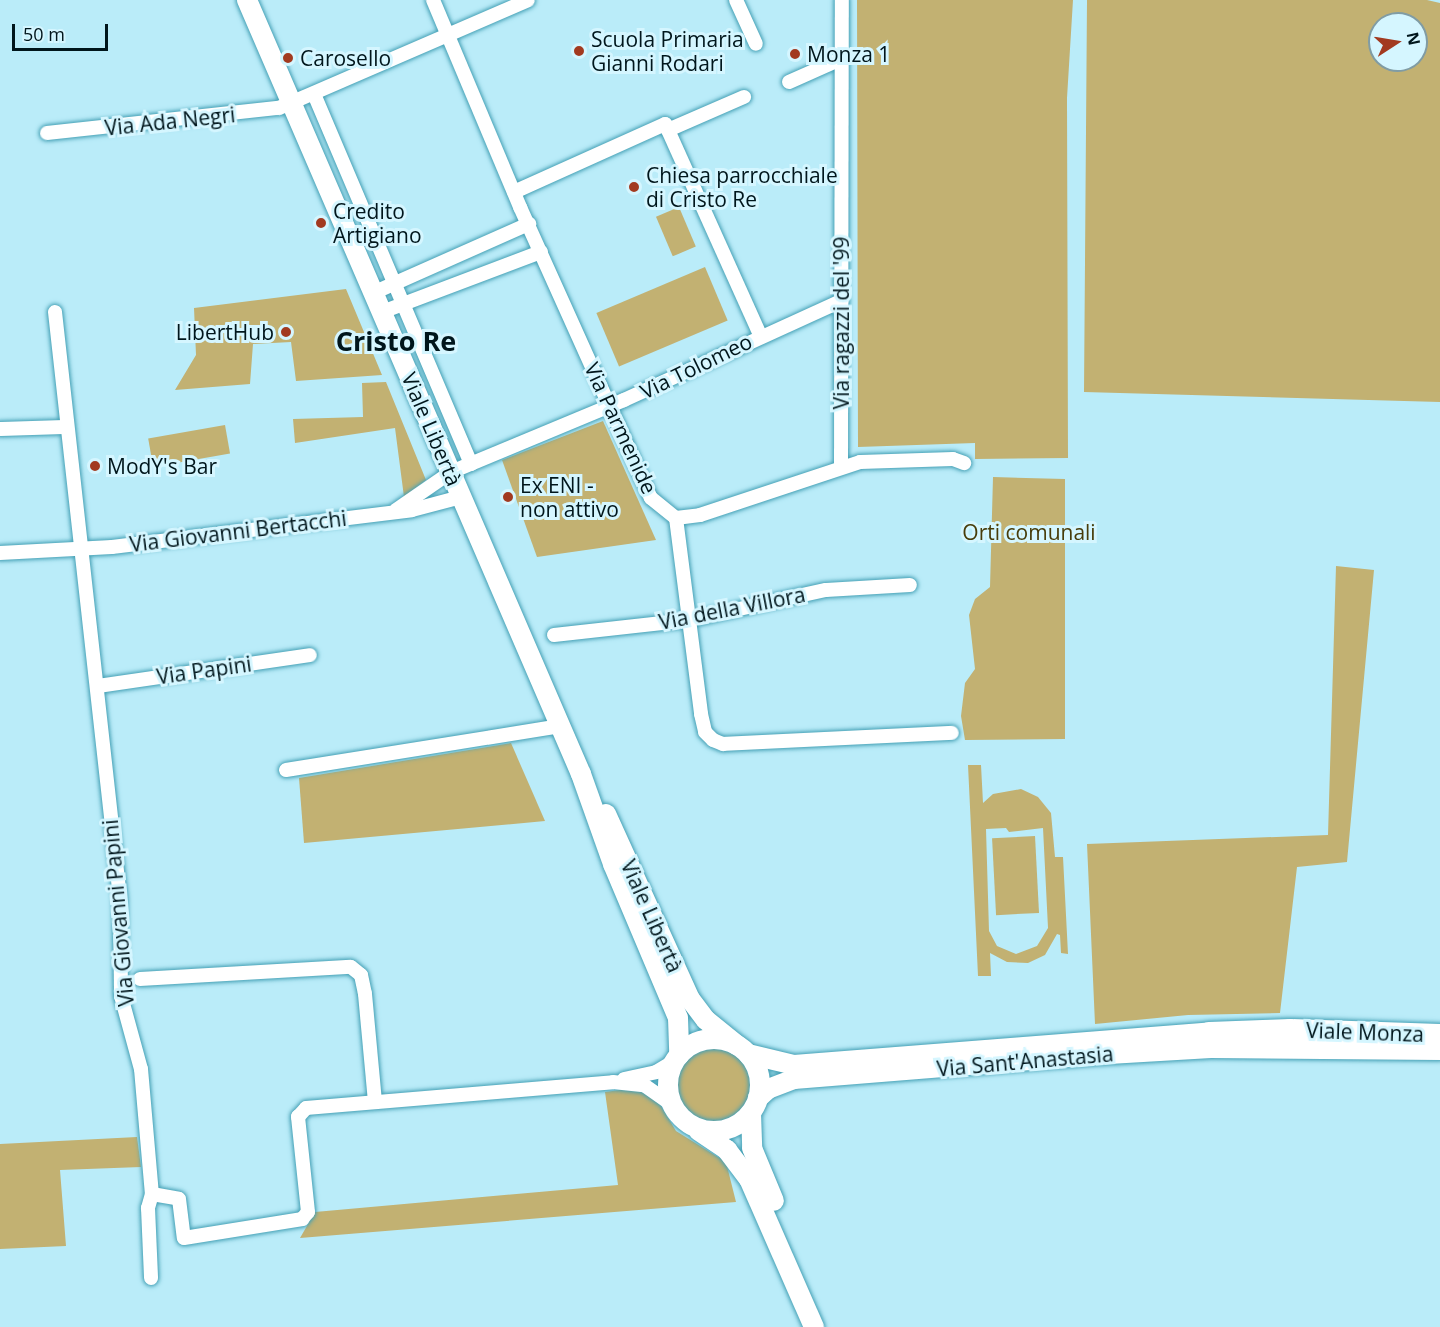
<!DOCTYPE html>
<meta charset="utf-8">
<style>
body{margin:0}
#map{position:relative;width:1440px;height:1327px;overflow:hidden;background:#baecf9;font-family:"Open Sans",sans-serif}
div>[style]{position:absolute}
.green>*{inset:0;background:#c2b172;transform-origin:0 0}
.round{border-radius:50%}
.roads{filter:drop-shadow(0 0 2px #44a0b5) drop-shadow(0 0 2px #44a0b5)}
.street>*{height:14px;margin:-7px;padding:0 7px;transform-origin:7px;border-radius:7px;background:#fff}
.secondary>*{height:20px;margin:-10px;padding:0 10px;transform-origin:10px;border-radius:10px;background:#fff}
.secondary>.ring{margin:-10px;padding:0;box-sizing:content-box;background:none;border:20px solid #fff;border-radius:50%}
.dots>*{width:16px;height:16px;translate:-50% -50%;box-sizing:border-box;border:3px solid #d5f6ff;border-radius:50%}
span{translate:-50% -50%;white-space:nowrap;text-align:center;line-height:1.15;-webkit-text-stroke:6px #d5f6ff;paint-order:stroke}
.poi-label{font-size:21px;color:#00161c}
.left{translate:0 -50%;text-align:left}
.right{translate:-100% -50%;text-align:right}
.street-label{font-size:21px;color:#00161c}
.park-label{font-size:21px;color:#473c0a}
.district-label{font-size:27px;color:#00161c;font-weight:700}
.north{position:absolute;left:1368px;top:12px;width:60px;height:60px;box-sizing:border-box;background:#d5f6ff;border:2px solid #809ca4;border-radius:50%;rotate:78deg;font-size:16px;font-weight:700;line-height:24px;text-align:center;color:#00161c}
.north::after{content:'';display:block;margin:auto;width:21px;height:27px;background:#a23a20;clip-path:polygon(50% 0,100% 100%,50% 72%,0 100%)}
.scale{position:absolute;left:12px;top:24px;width:96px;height:27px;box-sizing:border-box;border:3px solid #00161c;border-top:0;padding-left:8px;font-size:18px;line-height:21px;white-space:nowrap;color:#00161c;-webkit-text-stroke:4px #d5f6ff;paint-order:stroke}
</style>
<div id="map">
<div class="green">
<i style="clip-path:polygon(857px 0,1073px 0,1067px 98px,1068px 458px,975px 459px,975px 443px,858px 447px)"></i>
<i style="clip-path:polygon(evenodd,1087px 0,1427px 0,1440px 3px,1440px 402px,1084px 392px,1087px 0,1380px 24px,1416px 24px,1416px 60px,1380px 60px,1380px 24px)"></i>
<i style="left:679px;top:207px;width:43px;height:25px;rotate:67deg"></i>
<i style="left:705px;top:267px;width:58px;height:118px;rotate:67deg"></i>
<i style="clip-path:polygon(346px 289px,382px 375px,296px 381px,291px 342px,253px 344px,250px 384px,175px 390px,196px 355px,194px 308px)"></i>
<i style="clip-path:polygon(386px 382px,426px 480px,404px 497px,395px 428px,295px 443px,293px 419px,363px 417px,362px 383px)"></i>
<i style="clip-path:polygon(603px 421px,656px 540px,537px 557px,502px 460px)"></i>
<i style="left:225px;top:425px;width:29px;height:78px;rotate:80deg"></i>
<i style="clip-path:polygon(993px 477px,1065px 479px,1065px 739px,965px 740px,961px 716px,965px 683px,975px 669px,969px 615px,975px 599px,990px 587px)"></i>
<i style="clip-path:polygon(1336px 566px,1374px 570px,1347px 862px,1297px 867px,1280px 1013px,1188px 1015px,1095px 1024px,1087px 844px,1328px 835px)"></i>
<i style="clip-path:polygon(511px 743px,545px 821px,304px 843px,299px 778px)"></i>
<i style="clip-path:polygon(evenodd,968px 765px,981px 765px,983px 803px,993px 794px,1021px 789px,1038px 797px,1051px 813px,1055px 857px,1063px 857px,1068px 954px,1061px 953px,1060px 935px,1057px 934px,1045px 955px,1028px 963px,1007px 962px,990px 953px,991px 976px,978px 976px,968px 765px,1006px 828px,1009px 832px,1043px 828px,1048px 928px,1037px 946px,1016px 954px,997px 946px,989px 931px,986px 829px,1006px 828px)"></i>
<i style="left:1035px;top:836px;width:77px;height:43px;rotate:87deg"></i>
<i class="round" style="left:676px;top:1048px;width:74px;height:74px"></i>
<i style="clip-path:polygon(627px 1089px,647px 1092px,661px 1106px,676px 1131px,726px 1162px,736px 1202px,300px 1238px,315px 1212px,618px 1185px,605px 1092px)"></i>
<i style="clip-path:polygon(137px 1137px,141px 1167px,60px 1170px,66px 1246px,0 1249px,0 1144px)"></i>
</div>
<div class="roads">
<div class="street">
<i style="left:433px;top:0;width:225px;rotate:67.2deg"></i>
<i style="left:520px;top:207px;width:319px;rotate:65.8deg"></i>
<i style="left:651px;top:498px;width:32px;rotate:39deg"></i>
<i style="left:736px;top:0;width:48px;rotate:65.6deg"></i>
<i style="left:789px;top:82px;width:57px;rotate:-23.9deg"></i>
<i style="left:314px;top:94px;width:402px;rotate:67deg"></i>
<i style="left:668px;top:130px;width:225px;rotate:65.8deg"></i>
<i style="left:47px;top:133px;width:233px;rotate:-6.2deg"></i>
<i style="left:279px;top:108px;width:271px;rotate:-23.4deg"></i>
<i style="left:514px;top:192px;width:166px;rotate:-24.2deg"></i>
<i style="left:665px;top:124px;width:7px;rotate:63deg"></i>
<i style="left:668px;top:130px;width:83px;rotate:-23.5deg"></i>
<i style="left:373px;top:293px;width:171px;rotate:-23.9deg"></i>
<i style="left:55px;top:312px;width:590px;rotate:83.67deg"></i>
<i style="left:120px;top:898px;width:98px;rotate:89.4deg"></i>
<i style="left:121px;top:996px;width:76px;rotate:74.7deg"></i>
<i style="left:141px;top:1069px;width:125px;rotate:85deg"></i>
<i style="left:152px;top:1194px;width:15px;rotate:106deg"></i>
<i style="left:148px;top:1208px;width:70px;rotate:87.5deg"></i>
<i style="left:382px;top:312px;width:170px;rotate:-20.7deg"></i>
<i style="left:0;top:429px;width:65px;rotate:-1.8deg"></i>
<i style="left:841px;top:467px;width:467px;rotate:-89.9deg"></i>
<i style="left:396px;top:510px;width:67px;rotate:-34.6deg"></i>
<i style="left:451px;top:472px;width:187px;rotate:-22.6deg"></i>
<i style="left:624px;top:400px;width:239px;rotate:-24.5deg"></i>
<i style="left:676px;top:518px;width:198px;rotate:82.7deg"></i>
<i style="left:701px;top:714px;width:18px;rotate:77deg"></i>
<i style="left:705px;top:732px;width:11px;rotate:45deg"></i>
<i style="left:713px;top:740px;width:11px;rotate:22deg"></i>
<i style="left:723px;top:744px;width:229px;rotate:-2.8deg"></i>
<i style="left:676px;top:518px;width:24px;rotate:-7deg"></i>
<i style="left:700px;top:515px;width:169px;rotate:-18.3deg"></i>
<i style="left:860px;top:462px;width:93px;rotate:-1.8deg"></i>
<i style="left:953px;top:459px;width:12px;rotate:20deg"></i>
<i style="left:0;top:553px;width:112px;rotate:-3.1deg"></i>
<i style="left:112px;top:547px;width:302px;rotate:-7deg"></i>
<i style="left:412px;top:510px;width:51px;rotate:-14.9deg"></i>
<i style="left:554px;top:635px;width:136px;rotate:-6.3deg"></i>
<i style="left:689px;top:620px;width:140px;rotate:-12.4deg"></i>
<i style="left:826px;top:590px;width:84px;rotate:-3.4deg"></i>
<i style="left:98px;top:686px;width:214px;rotate:-8.3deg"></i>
<i style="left:286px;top:770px;width:278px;rotate:-9.1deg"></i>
<i style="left:140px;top:979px;width:211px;rotate:-3.3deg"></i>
<i style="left:351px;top:967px;width:13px;rotate:39deg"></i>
<i style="left:361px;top:975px;width:19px;rotate:78deg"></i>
<i style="left:365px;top:994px;width:108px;rotate:84.7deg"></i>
<i style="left:624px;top:1079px;width:33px;rotate:-12deg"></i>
<i style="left:656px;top:1072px;width:21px;rotate:-31deg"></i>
<i style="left:152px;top:1194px;width:27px;rotate:10deg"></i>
<i style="left:179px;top:1199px;width:39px;rotate:83deg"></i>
<i style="left:184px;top:1238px;width:120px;rotate:-9.1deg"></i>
<i style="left:302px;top:1219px;width:9px;rotate:-49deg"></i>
<i style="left:308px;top:1212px;width:96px;rotate:-96deg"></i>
<i style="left:298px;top:1117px;width:12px;rotate:-48deg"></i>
<i style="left:306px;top:1108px;width:308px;rotate:-4.8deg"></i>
<i style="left:613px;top:1082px;width:31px;rotate:6deg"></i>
<i style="left:644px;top:1085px;width:33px;rotate:35deg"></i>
</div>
<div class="secondary">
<i style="left:247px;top:0;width:843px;rotate:66.66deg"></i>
<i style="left:581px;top:774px;width:96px;rotate:70.4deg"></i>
<i style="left:613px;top:864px;width:167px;rotate:67.1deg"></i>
<i style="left:678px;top:1018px;width:37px;rotate:88deg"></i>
<i style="left:606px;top:814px;width:203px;rotate:65.6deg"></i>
<i style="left:690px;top:999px;width:26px;rotate:53deg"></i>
<i style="left:706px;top:1020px;width:41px;rotate:39.1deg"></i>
<i class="ring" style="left:668px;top:1039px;width:72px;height:72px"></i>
<i style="left:748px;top:1054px;width:47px;rotate:13.4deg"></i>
<i style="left:794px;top:1065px;width:416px;rotate:-4.5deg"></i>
<i style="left:1209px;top:1032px;width:81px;rotate:-2.1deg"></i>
<i style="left:1290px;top:1029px;width:150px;rotate:1.9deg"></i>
<i style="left:758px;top:1098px;width:13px;rotate:-42deg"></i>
<i style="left:768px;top:1089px;width:28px;rotate:-21deg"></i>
<i style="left:794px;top:1079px;width:299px;rotate:-4.6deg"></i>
<i style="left:1092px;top:1055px;width:119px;rotate:-3.4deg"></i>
<i style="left:1211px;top:1048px;width:229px;rotate:0.5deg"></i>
<i style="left:751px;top:1113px;width:35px;rotate:88deg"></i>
<i style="left:752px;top:1148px;width:57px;rotate:67.5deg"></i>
<i style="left:699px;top:1131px;width:34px;rotate:34deg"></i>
<i style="left:727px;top:1150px;width:36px;rotate:53deg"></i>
<i style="left:749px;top:1179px;width:162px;rotate:66.3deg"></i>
</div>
</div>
<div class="dots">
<i style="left:579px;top:51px;background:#a23a20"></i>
<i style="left:795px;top:54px;background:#a23a20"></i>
<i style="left:288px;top:58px;background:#a23a20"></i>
<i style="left:634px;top:187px;background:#a23a20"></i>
<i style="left:321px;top:223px;background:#a23a20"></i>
<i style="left:286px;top:332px;background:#a23a20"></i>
<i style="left:95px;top:466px;background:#a23a20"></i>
<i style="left:508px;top:497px;background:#a23a20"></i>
</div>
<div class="poi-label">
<span class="left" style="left:591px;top:51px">Scuola Primaria<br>Gianni Rodari</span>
<span class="left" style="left:807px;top:54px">Monza 1</span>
<span class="left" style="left:300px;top:58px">Carosello</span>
<span class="left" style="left:646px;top:187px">Chiesa parrocchiale<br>di Cristo Re</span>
<span class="left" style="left:333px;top:223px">Credito<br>Artigiano</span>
<span class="right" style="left:274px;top:332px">LibertHub</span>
<span class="left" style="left:107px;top:466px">ModY's Bar</span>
<span class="left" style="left:520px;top:497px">Ex ENI -<br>non attivo</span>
</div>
<div class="street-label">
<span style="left:170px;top:121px;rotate:-6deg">Via Ada Negri</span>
<span style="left:841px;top:323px;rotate:-90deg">Via ragazzi del '99</span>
<span style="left:696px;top:366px;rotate:-26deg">Via Tolomeo</span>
<span style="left:621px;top:428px;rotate:65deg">Via Parmenide</span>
<span style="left:432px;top:429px;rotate:67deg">Viale Libertà</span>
<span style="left:238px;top:531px;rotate:-7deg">Via Giovanni Bertacchi</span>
<span style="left:732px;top:608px;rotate:-11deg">Via della Villora</span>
<span style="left:204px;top:670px;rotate:-8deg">Via Papini</span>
<span style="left:118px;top:913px;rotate:-95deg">Via Giovanni Papini</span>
<span style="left:652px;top:916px;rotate:66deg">Viale Libertà</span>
<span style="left:1365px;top:1032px;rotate:2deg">Viale Monza</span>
<span style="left:1025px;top:1061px;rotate:-5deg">Via Sant'Anastasia</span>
</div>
<div class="park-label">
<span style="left:1029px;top:532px">Orti comunali</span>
</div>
<div class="district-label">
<span style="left:396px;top:341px">Cristo Re</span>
</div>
<div class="north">N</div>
<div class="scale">50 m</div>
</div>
